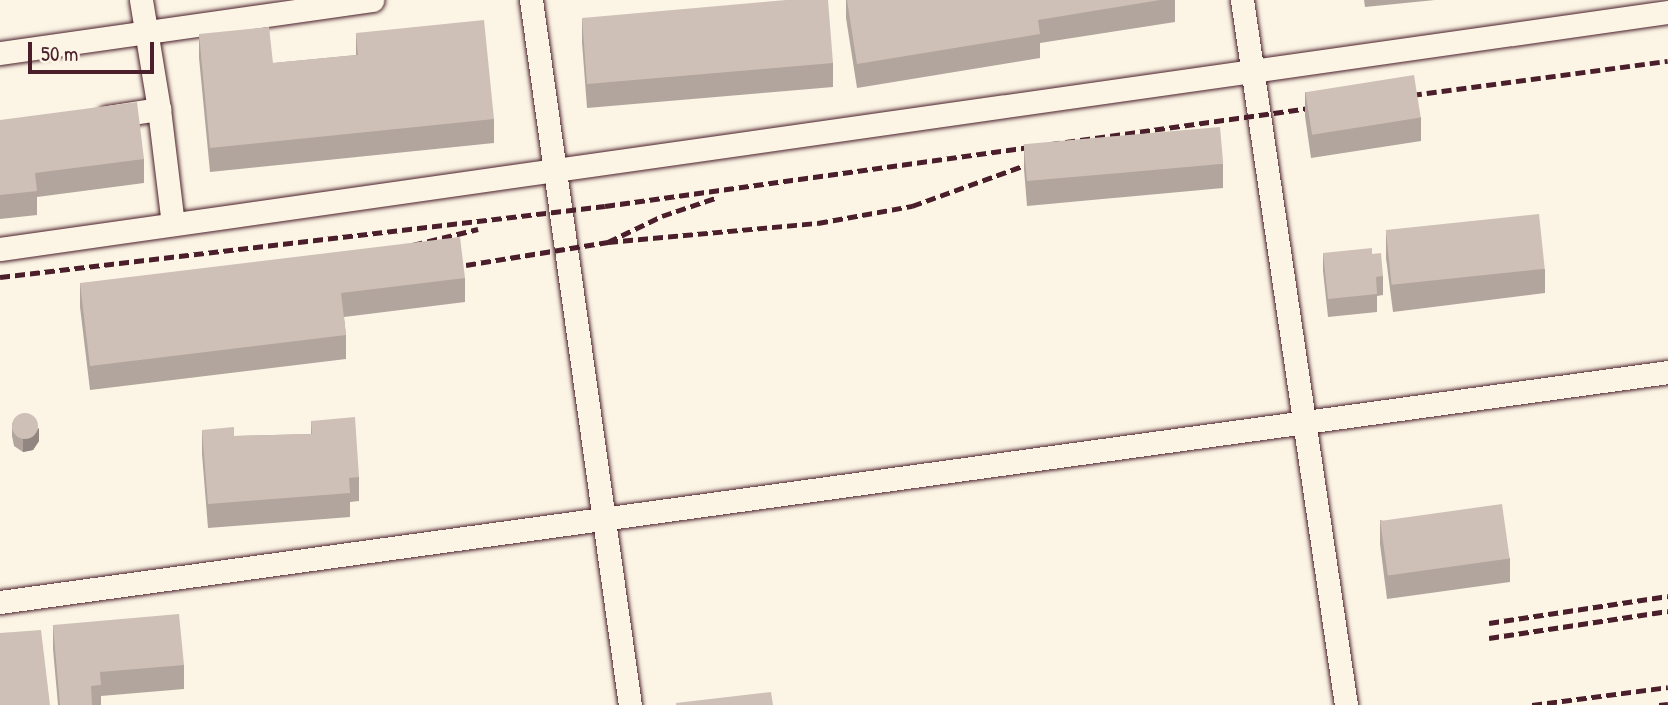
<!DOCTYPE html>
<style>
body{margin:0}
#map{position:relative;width:1668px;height:705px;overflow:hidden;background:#fcf5e5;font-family:"Patrick Hand",sans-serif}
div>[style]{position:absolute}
.roads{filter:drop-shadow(0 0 2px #4a1f2b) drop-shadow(0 0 2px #4a1f2b)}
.minor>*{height:23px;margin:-11.5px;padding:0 11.5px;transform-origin:11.5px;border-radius:11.5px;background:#fcf5e5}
.rail>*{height:5px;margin-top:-2.5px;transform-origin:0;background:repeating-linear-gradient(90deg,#4a1f2b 0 10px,transparent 0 15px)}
.wall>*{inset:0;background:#b2a59d}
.shaded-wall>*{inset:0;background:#918680}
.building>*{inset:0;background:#cfc0b7;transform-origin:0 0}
.round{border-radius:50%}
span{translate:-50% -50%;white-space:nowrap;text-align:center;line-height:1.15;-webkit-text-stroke:7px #fcf5e5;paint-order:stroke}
.scale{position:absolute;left:28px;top:42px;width:126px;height:32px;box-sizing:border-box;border:4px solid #4a1f2b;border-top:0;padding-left:9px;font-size:21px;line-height:24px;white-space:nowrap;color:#4a1f2b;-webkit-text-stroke:5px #fcf5e5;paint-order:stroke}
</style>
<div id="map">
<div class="roads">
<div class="minor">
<i style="left:531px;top:0;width:712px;rotate:82.01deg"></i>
<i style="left:1242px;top:0;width:713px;rotate:81.61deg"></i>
<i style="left:0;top:53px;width:376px;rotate:-8.1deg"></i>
<i style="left:159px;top:109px;width:116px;rotate:83.1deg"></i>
<i style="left:107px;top:117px;width:53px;rotate:-8.7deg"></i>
<i style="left:159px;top:109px;width:110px;rotate:-99.4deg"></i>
<i style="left:0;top:249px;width:1685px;rotate:-8.09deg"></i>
<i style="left:0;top:602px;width:1684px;rotate:-7.85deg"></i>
</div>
</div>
<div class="rail">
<i style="left:1397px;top:97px;width:273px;rotate:-7.6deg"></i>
<i style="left:608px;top:242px;width:211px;rotate:-5.2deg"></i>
<i style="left:818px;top:223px;width:96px;rotate:-10.3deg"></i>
<i style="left:912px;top:206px;width:138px;rotate:-19.9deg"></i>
<i style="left:413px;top:245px;width:67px;rotate:-13.8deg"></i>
<i style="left:466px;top:265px;width:144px;rotate:-9.2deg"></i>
<i style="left:608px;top:242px;width:60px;rotate:-25.7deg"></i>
<i style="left:662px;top:216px;width:59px;rotate:-18.7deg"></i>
<i style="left:0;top:277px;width:609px;rotate:-6.69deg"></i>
<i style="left:605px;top:206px;width:726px;rotate:-7.92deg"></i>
<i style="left:1489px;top:623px;width:181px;rotate:-8.6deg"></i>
<i style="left:1489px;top:638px;width:181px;rotate:-8.6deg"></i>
<i style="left:1532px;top:705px;width:137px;rotate:-7.5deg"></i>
<i style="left:1659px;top:705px;width:9px;rotate:-6deg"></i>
</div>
<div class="wall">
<i style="clip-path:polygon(846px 0,1175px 0,1175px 22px,1040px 43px,1040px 58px,857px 88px,846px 18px)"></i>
<i style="clip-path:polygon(1364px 0,1435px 0,1365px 7px)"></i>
<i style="clip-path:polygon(582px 18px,833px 63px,833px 87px,587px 108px,582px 42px)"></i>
<i style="clip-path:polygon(356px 33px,494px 119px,494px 143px,210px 172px,199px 58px,199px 34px,273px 63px,356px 55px)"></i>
<i style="clip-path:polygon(1305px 92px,1421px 117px,1421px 141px,1311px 158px,1305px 116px)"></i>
<i style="clip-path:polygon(0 120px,144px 159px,144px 183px,37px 197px,37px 215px,0 219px)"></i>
<i style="clip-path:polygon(1024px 145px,1223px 164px,1223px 188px,1027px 206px,1024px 169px)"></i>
<i style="clip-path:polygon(1386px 233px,1545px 269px,1545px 293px,1393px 312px,1386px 258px)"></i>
<i style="clip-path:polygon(1323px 253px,1372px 254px,1383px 276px,1383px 295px,1377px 296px,1377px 312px,1328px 317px,1323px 271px)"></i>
<i style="clip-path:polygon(465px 278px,465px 302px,344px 317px,346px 335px,346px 359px,90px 390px,80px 307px,80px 283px)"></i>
<i style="clip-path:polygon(311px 421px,359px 477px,359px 501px,350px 502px,350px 517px,208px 528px,202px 454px,202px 430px,234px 436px,311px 434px)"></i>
<i style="clip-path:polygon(12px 423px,39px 441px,33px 450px,23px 452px,14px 446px,12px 436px)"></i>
<i style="clip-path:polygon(1380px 520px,1510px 558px,1510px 582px,1387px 599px,1380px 544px)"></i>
<i style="clip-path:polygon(53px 625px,184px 665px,184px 689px,101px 696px,101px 705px,58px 705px,53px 649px)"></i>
</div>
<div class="shaded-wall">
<i style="clip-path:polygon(39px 428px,39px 441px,33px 450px,23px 452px,23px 439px)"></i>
</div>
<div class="building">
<i style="clip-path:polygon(786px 0,828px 0,833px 63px,587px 84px,582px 18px)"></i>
<i style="clip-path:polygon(847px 0,1160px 0,1038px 20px,1040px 34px,857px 64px)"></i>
<i style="clip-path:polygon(484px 20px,494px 119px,210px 148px,199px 34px,269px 27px,273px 63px,358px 55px,356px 33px)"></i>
<i style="left:1414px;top:75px;width:43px;height:110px;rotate:81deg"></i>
<i style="clip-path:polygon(137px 102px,144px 159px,35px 173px,37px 191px,0 195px,0 120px)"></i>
<i style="left:1220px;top:127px;width:37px;height:197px;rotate:85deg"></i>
<i style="left:1539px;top:214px;width:55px;height:154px;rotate:84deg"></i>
<i style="clip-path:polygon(460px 237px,465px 278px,341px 293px,346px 335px,90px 366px,80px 283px)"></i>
<i style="clip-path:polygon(1372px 248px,1372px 254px,1381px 253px,1383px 276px,1376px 277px,1377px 294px,1328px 299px,1323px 253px)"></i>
<i class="round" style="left:12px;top:413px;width:26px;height:26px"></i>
<i style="clip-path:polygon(355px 417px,359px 477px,349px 478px,350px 493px,208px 504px,202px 430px,234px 427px,234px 436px,312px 434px,311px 421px)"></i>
<i style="left:1502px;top:504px;width:55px;height:123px;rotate:82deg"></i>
<i style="clip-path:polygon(179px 614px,184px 665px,100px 672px,101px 685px,91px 686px,92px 705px,60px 705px,53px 625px)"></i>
<i style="clip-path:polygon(41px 630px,50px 705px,0 705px,0 633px)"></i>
<i style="clip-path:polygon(771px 692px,773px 705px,676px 705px,676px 703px)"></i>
</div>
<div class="scale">50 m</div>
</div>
